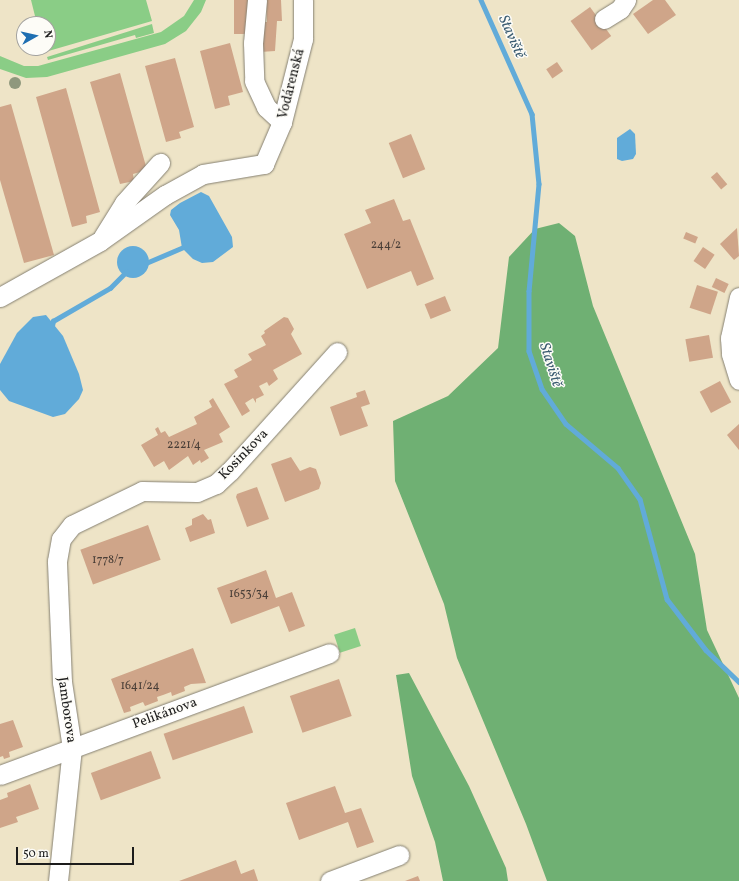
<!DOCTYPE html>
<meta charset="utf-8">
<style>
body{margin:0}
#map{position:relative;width:739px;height:881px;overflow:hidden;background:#eee4c7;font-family:Vollkorn,serif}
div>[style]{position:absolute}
.green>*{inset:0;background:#8acd86;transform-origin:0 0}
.forest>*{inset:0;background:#6fb073}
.water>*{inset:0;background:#61abd9}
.round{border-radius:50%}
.stream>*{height:4.5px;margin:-2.25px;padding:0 2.25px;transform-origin:2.25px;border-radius:2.25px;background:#61abd9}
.building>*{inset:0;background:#cfa589;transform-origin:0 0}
.roads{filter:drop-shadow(0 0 1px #858072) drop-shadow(0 0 1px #858072)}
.minor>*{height:19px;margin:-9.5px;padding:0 9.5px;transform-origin:9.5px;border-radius:9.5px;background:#fff}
.trees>*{width:12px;height:12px;margin:-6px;border-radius:50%;background:#8f987d}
span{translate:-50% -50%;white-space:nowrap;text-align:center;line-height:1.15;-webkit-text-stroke:3px #fdfcf7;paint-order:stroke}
.number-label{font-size:12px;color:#493e37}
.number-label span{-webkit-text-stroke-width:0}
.street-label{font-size:14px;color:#1c1c1c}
.water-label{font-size:15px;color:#3b5c71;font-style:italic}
.north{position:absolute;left:16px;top:16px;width:40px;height:40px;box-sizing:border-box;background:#fdfcf7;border:1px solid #a3a29f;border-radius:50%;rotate:82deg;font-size:11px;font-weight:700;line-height:16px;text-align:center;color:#1c1c1c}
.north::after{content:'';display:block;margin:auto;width:14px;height:18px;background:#1f6fb2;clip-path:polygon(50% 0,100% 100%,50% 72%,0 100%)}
.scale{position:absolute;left:16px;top:847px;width:118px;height:18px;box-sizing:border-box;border:2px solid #1c1c1c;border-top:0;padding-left:5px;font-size:12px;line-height:14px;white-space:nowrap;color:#1c1c1c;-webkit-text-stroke:3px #fdfcf7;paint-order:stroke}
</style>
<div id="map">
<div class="green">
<i style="clip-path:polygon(31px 0,146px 0,152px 21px,45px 52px,44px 48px,48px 48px,48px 24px,37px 24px)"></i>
<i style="clip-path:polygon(194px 0,206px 0,201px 12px,186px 31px,165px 44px,47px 77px,26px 78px,0 69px,0 56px,24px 66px,38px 66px,161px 32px,184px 16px)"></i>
<i style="clip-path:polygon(152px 24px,154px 33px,136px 38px,135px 35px,48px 60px,47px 57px)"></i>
<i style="left:355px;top:628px;width:19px;height:22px;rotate:72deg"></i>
</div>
<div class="forest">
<i style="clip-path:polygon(559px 223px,575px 236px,593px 306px,695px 554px,707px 630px,739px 698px,739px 881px,547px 881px,526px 824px,457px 658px,444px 604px,395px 481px,393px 421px,448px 396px,498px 348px,509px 257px,535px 229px)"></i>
<i style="clip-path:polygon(409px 673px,469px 786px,506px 868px,508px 881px,443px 881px,435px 842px,412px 776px,396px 675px)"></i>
</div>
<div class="water">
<i style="clip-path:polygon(630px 129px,635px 134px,636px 154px,633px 159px,622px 161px,617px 159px,617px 138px)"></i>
<i style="clip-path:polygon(201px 192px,209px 196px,232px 237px,233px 247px,213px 262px,202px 263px,193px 259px,182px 248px,179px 230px,170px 215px,171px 210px,180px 203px)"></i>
<i class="round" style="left:117px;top:246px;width:32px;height:32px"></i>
<i style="clip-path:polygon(46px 315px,63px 336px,79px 374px,83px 390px,79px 399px,65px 414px,53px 417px,9px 401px,0 390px,0 364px,17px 333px,33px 317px)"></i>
</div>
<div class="stream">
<i style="left:481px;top:0;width:125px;rotate:65.9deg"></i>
<i style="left:532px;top:114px;width:70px;rotate:84.3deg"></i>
<i style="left:539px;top:184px;width:107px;rotate:95.3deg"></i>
<i style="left:529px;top:291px;width:60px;rotate:90deg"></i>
<i style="left:529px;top:351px;width:40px;rotate:71.1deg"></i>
<i style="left:542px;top:389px;width:42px;rotate:55.6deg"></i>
<i style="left:566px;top:424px;width:68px;rotate:40.2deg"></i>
<i style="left:618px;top:468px;width:38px;rotate:55deg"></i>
<i style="left:640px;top:499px;width:104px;rotate:74.9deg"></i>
<i style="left:667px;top:599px;width:64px;rotate:52.6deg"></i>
<i style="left:706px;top:650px;width:46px;rotate:44.1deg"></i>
<i style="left:146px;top:263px;width:39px;rotate:-23deg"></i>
<i style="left:52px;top:326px;width:5px;rotate:-79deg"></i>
<i style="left:53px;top:321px;width:66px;rotate:-30.1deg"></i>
<i style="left:110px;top:288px;width:23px;rotate:-45deg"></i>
</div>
<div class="building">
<i style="left:234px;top:0;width:15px;height:34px"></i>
<i style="clip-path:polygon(266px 0,281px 0,282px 21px,277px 21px,275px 51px,260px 52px,262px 22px,267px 22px)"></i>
<i style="clip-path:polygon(653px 0,665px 0,676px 15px,648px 34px,633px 14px)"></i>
<i style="left:590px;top:7px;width:36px;height:24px;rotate:54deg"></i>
<i style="clip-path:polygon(230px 43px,243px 92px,228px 96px,230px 105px,215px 109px,200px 51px)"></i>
<i style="clip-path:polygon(175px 58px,194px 127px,179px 132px,181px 138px,166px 142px,145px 66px)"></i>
<i style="left:557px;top:62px;width:11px;height:13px;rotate:56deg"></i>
<i style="clip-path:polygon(120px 73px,147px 170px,133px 174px,134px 181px,120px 184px,90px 82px)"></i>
<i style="clip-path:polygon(66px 88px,100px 212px,86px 216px,87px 223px,72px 227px,36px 97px)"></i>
<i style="clip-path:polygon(11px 104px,54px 255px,24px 263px,0 180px,0 107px)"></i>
<i style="left:411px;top:134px;width:38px;height:24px;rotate:68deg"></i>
<i style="left:717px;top:172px;width:16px;height:8px;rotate:50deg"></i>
<i style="clip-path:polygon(394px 199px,403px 221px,410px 219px,434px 279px,417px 286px,411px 271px,367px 289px,344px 234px,371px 223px,365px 210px)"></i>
<i style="clip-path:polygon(737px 228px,739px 256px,734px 260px,720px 244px)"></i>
<i style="left:686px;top:232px;width:13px;height:7px;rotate:23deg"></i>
<i style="left:703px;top:247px;width:14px;height:17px;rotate:34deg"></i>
<i style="left:716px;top:278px;width:14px;height:10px;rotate:25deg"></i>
<i style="left:697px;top:285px;width:22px;height:24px;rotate:18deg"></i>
<i style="left:445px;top:296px;width:16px;height:22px;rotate:68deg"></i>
<i style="clip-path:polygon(284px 317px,288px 318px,294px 329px,291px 334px,302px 354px,273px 370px,278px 379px,269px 386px,267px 382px,259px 386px,264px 395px,256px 399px,256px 403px,253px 398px,245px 403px,250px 411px,242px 416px,224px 384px,238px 377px,234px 370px,252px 360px,248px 354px,266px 345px,261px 336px,265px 333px,264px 331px)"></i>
<i style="left:709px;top:335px;width:23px;height:24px;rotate:80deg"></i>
<i style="left:720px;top:381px;width:24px;height:23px;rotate:62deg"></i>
<i style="clip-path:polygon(365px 390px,370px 404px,361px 407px,368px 426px,340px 436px,330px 407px,357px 397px,356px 393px)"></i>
<i style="clip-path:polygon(213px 398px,230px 427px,219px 434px,223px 442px,204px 450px,209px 458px,201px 463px,200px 460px,193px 465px,188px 456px,169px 470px,164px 461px,154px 467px,141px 445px,158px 435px,155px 429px,158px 427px,161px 433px,165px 431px,169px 437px,197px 424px,194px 417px,212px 407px,209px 401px)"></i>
<i style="clip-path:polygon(739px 424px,739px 450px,727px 435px)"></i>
<i style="clip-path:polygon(291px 457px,300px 471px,310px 467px,316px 469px,321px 483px,319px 489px,285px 502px,271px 464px)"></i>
<i style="clip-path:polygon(257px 487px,269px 519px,247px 527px,236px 497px,237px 494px)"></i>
<i style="clip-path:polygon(203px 514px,208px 520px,211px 519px,215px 533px,190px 542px,185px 528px,192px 525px,192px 519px)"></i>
<i style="left:148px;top:525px;width:37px;height:72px;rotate:70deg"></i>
<i style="clip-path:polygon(266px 570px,276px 598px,292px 592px,305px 626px,289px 632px,279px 606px,231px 624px,217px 588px)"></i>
<i style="clip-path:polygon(193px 648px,206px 683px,191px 684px,184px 687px,185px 691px,172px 696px,171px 692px,163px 695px,157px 697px,158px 701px,145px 706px,143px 702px,130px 707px,131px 711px,124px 713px,111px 679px)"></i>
<i style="left:339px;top:679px;width:39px;height:52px;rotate:71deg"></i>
<i style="left:244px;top:706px;width:28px;height:85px;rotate:71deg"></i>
<i style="clip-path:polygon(13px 720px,23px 747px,9px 752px,10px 757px,4px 759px,3px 756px,0 757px,0 724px)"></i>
<i style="left:151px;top:751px;width:29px;height:64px;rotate:70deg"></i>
<i style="clip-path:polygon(30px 784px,39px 809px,16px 817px,18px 822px,0 828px,0 800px,8px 797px,7px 793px)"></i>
<i style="clip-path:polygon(335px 786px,345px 813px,361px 808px,374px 842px,357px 848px,348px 822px,299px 840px,286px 803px)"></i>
<i style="clip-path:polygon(236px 860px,241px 874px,254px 869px,258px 881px,179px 881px)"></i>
<i style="clip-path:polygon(418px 876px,420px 881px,405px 881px)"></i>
</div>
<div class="roads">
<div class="minor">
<i style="left:257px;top:0;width:43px;rotate:95.3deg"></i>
<i style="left:253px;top:43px;width:38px;rotate:88deg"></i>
<i style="left:254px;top:81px;width:29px;rotate:65deg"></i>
<i style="left:266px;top:107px;width:22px;rotate:43deg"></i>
<i style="left:604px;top:19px;width:19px;rotate:-32deg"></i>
<i style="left:620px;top:9px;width:11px;rotate:-56deg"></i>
<i style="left:103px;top:237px;width:40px;rotate:-58deg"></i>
<i style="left:124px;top:203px;width:54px;rotate:-48deg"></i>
<i style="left:0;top:297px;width:115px;rotate:-29.2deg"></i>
<i style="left:100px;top:241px;width:80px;rotate:-35.3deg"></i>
<i style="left:165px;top:195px;width:43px;rotate:-28.9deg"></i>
<i style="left:203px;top:174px;width:62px;rotate:-9.3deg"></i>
<i style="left:264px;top:164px;width:46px;rotate:-66.8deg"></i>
<i style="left:282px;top:122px;width:86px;rotate:-75.8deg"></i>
<i style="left:303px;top:39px;width:39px;rotate:-90deg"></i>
<i style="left:739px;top:297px;width:42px;rotate:102.4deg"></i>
<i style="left:730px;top:338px;width:16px;rotate:86deg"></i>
<i style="left:731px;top:354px;width:27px;rotate:73deg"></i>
<i style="left:0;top:775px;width:351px;rotate:-20.3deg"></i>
<i style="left:58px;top:881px;width:134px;rotate:-84deg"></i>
<i style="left:72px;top:748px;width:67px;rotate:-98.6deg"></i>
<i style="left:62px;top:682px;width:121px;rotate:-92.4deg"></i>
<i style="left:57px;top:561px;width:22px;rotate:-80deg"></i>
<i style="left:61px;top:539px;width:18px;rotate:-52deg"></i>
<i style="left:72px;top:525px;width:78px;rotate:-25.9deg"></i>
<i style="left:142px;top:491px;width:55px;rotate:1deg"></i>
<i style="left:197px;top:492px;width:21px;rotate:-23deg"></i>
<i style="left:216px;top:484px;width:19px;rotate:-43deg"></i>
<i style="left:230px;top:471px;width:160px;rotate:-48deg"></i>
<i style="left:330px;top:881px;width:74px;rotate:-20.6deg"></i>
</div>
</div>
<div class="trees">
<i style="left:15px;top:83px"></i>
</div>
<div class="number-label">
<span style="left:386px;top:246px">244/2</span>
<span style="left:184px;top:446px">2221/4</span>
<span style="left:108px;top:561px">1778/7</span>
<span style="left:249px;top:595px">1653/34</span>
<span style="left:140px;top:687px">1641/24</span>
</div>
<div class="street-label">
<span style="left:292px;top:84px;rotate:-76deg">Vodárenská</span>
<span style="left:244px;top:455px;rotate:-46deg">Kosinkova</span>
<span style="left:66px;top:710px;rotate:82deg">Jamborova</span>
<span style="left:165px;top:714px;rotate:-20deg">Pelikánova</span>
</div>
<div class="water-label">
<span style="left:511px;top:37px;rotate:66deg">Staviště</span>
<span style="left:550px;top:365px;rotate:72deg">Staviště</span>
</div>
<div class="north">N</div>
<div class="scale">50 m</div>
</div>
